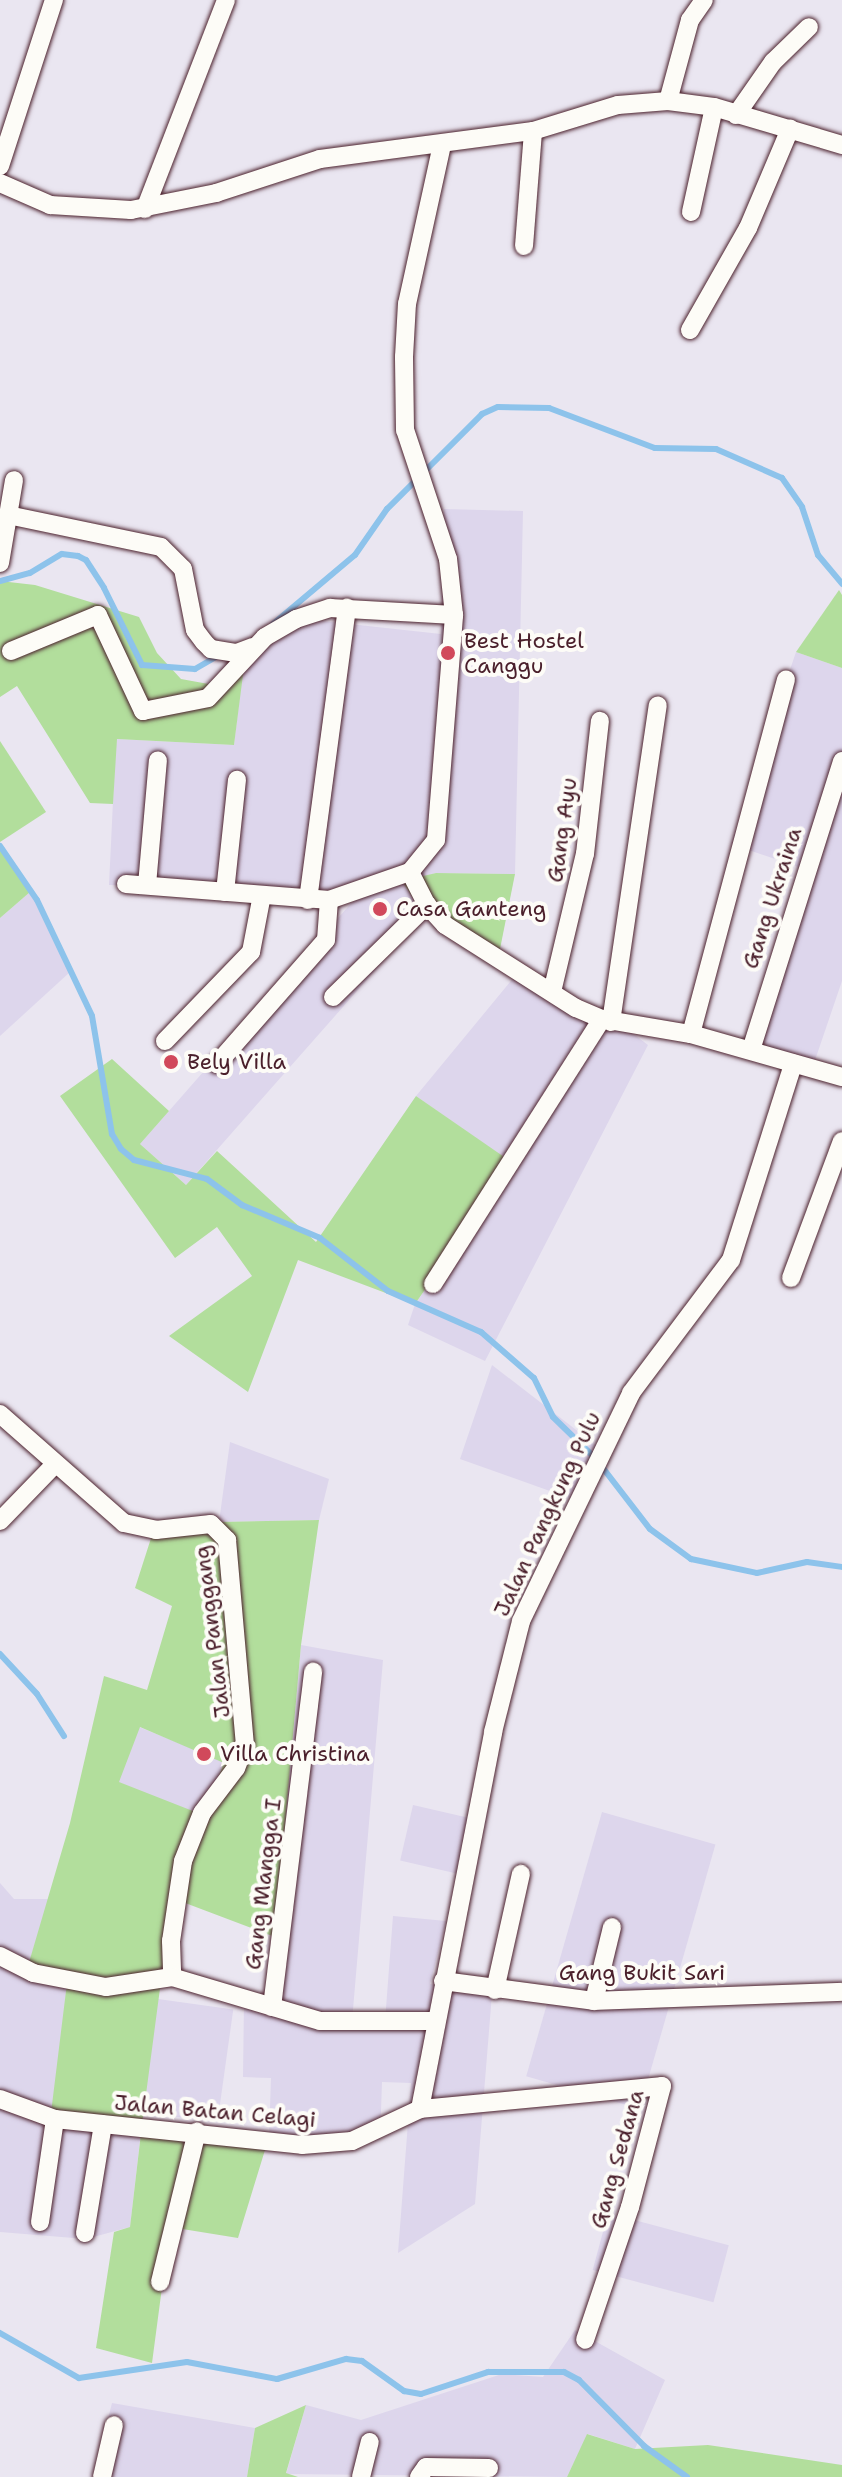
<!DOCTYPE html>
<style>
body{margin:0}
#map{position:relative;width:842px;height:2477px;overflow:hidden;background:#eae6f1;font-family:"Shantell Sans",sans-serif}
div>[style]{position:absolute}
.built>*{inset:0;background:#ddd6ec;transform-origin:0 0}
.green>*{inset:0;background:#b2de9c}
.stream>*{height:6px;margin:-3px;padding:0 3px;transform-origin:3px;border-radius:3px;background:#8dc3eb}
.roads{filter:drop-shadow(0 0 2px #4a1f2b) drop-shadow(0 0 2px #4a1f2b)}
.minor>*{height:18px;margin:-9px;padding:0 9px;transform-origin:9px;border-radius:9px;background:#fdfcf7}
.dots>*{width:22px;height:22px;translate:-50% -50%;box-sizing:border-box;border:4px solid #fdfcf7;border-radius:50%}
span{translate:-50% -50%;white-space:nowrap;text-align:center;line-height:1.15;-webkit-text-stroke:8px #fdfcf7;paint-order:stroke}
.poi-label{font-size:22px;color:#4a1f2b}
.left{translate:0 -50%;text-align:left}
.street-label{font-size:22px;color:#4a1f2b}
</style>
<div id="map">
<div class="built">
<i style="clip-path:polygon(444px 509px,523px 511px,515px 874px,436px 873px,403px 882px,424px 915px,186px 1185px,140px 1144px,361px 892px,109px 885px,116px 739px,234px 745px,244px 660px,285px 617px,441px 634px)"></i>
<i style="clip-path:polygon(796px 652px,842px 668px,842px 981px,812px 1069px,745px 1038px,807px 870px,731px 844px)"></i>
<i style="clip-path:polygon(30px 892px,70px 972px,0 1036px,0 918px)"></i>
<i style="clip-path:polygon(515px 976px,551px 1004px,602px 1010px,648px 1045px,485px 1361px,408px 1325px,415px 1304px,513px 1164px,416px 1096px)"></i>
<i style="clip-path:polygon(492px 1365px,606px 1453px,575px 1500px,460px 1459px)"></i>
<i style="clip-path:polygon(230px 1442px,329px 1479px,319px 1520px,219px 1522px)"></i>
<i style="clip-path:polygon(301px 1645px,383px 1660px,352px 2021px,385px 2021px,393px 1916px,446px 1921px,430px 1984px,492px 1994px,475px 2204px,398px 2253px,411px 2083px,382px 2082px,380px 2140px,269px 2137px,271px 2078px,243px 2077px,244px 2002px,268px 2015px)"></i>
<i style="left:139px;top:1727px;width:92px;height:59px;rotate:22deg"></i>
<i style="left:413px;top:1805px;width:59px;height:57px;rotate:13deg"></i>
<i style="left:602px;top:1812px;width:118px;height:275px;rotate:16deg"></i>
<i style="clip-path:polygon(0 1883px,14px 1899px,49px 1899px,25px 1976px,67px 1982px,141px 2132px,130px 2227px,86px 2239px,0 2232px)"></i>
<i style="left:158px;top:1999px;width:76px;height:114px;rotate:8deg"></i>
<i style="left:608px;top:2213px;width:125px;height:59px;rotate:15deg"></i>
<i style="clip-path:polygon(575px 2330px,665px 2380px,635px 2449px,588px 2434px,567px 2477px,286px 2474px,306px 2405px,361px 2420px,502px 2374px,543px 2377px)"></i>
<i style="clip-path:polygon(112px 2403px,255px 2428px,247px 2477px,93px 2477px)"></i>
</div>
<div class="green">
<i style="clip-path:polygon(0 581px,35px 585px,139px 617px,157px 653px,181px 679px,214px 685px,244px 667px,234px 745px,117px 739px,113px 804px,90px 803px,17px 686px,0 697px)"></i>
<i style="clip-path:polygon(839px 590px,842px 595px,842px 668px,796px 652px)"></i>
<i style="clip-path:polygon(0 741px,46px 812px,0 842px)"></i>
<i style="clip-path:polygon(0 845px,30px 892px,0 918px)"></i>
<i style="clip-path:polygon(436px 873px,515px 874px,497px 964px,424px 915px,402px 881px)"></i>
<i style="clip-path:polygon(112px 1059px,169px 1111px,140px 1144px,186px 1185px,217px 1151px,316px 1242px,416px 1096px,513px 1163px,415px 1304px,298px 1260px,248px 1392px,169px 1336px,252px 1276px,217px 1227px,175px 1258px,60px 1096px)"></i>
<i style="clip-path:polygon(evenodd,319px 1520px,301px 1645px,275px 1937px,172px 1898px,141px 2132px,269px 2137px,238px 2238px,170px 2227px,152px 2363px,96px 2348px,114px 2232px,130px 2227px,141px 2133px,50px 2121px,67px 1983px,25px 1976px,70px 1823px,104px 1676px,147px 1690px,172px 1606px,135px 1588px,153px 1532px,219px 1522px,319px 1520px,140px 1727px,224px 1763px,203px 1815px,119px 1782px,140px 1727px)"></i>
<i style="clip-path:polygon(306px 2405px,286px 2473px,298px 2477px,247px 2477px,255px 2428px)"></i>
<i style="clip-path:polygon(587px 2434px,635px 2449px,708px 2445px,842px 2465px,842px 2477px,567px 2477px)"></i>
</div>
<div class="stream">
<i style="left:424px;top:472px;width:82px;rotate:-45deg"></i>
<i style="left:482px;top:414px;width:17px;rotate:-24deg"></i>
<i style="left:498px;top:407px;width:51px;rotate:1.1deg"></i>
<i style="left:549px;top:408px;width:113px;rotate:20.7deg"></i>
<i style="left:655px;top:448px;width:61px;rotate:0.9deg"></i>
<i style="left:716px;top:449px;width:72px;rotate:23.7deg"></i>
<i style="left:782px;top:478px;width:35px;rotate:55deg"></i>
<i style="left:802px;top:507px;width:51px;rotate:71.6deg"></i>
<i style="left:818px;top:555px;width:38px;rotate:50deg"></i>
<i style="left:0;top:581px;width:31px;rotate:-15deg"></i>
<i style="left:30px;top:573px;width:37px;rotate:-31deg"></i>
<i style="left:62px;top:554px;width:16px;rotate:7deg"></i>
<i style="left:78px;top:556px;width:9px;rotate:27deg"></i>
<i style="left:86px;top:560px;width:33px;rotate:57deg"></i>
<i style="left:104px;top:588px;width:86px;rotate:63.7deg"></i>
<i style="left:142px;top:665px;width:53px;rotate:4.3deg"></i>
<i style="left:195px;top:669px;width:28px;rotate:-30deg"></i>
<i style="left:273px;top:624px;width:107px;rotate:-40.1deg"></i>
<i style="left:355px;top:555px;width:56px;rotate:-55.2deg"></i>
<i style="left:387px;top:509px;width:41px;rotate:-45deg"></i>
<i style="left:0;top:846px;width:65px;rotate:55.6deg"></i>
<i style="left:37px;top:900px;width:128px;rotate:64.6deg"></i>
<i style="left:92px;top:1016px;width:120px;rotate:80.4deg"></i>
<i style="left:112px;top:1134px;width:17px;rotate:59deg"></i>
<i style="left:121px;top:1149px;width:17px;rotate:40deg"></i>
<i style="left:134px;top:1160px;width:75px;rotate:14.6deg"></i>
<i style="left:207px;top:1179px;width:44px;rotate:36.6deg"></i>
<i style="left:242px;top:1205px;width:85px;rotate:22.9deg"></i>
<i style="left:320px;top:1238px;width:86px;rotate:37.9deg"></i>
<i style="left:388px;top:1291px;width:102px;rotate:23.8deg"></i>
<i style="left:481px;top:1332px;width:70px;rotate:41deg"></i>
<i style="left:534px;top:1378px;width:43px;rotate:64deg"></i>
<i style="left:553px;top:1417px;width:60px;rotate:44.3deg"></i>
<i style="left:596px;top:1459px;width:88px;rotate:52.4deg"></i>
<i style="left:650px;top:1529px;width:51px;rotate:36.2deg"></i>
<i style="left:691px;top:1559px;width:67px;rotate:12deg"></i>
<i style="left:757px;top:1573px;width:51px;rotate:-12.4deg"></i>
<i style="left:807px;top:1562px;width:35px;rotate:8deg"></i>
<i style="left:0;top:1654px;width:54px;rotate:47.2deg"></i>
<i style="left:37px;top:1694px;width:50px;rotate:57.3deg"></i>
<i style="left:0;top:2333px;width:91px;rotate:29.7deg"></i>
<i style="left:79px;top:2378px;width:109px;rotate:-8.4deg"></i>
<i style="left:187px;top:2362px;width:92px;rotate:10.7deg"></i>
<i style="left:277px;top:2379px;width:72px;rotate:-16.2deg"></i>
<i style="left:346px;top:2359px;width:16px;rotate:7deg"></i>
<i style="left:362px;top:2361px;width:52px;rotate:35.5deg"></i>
<i style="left:404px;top:2391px;width:17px;rotate:10deg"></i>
<i style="left:421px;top:2394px;width:71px;rotate:-18.2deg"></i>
<i style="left:488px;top:2372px;width:76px"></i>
<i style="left:564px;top:2372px;width:17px;rotate:28deg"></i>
<i style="left:579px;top:2380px;width:93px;rotate:45.4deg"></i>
<i style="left:644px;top:2446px;width:53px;rotate:35.8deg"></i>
</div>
<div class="roads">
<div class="minor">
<i style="left:668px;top:101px;width:84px;rotate:-74.8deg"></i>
<i style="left:690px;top:20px;width:24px;rotate:-55deg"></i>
<i style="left:736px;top:115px;width:65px;rotate:-55.1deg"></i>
<i style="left:773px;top:62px;width:50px;rotate:-44.2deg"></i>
<i style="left:0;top:166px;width:175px;rotate:-72deg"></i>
<i style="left:0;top:183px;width:55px;rotate:23.7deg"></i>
<i style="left:50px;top:205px;width:81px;rotate:3.5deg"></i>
<i style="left:131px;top:210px;width:87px;rotate:-11.3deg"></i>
<i style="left:216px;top:193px;width:109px;rotate:-18.1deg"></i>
<i style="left:320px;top:159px;width:215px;rotate:-7.5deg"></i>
<i style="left:533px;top:131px;width:89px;rotate:-17deg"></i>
<i style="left:618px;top:105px;width:50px;rotate:-4.6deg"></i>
<i style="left:668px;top:101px;width:46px;rotate:7.4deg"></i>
<i style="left:714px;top:107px;width:134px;rotate:16.5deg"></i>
<i style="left:145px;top:209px;width:224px;rotate:-68.8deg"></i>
<i style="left:691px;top:212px;width:107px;rotate:-77.6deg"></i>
<i style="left:524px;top:246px;width:115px;rotate:-85.5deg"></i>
<i style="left:690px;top:330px;width:117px;rotate:-60.4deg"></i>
<i style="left:748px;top:228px;width:108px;rotate:-67deg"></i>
<i style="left:8px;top:515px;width:156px;rotate:11.8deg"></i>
<i style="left:161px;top:547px;width:31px;rotate:45deg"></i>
<i style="left:183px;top:569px;width:62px;rotate:78.9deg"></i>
<i style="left:195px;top:630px;width:15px;rotate:53deg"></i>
<i style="left:204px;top:642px;width:10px;rotate:45deg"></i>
<i style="left:211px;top:649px;width:26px;rotate:9deg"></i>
<i style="left:237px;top:653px;width:17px;rotate:-21deg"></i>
<i style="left:0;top:563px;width:84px;rotate:-80.4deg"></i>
<i style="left:11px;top:651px;width:94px;rotate:-22.5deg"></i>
<i style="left:98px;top:615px;width:106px;rotate:64.9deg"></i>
<i style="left:143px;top:711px;width:66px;rotate:-11.3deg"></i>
<i style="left:208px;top:698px;width:83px;rotate:-46.9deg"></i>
<i style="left:265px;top:637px;width:36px;rotate:-30deg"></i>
<i style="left:296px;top:619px;width:36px;rotate:-18deg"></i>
<i style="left:330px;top:608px;width:124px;rotate:3.2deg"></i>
<i style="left:410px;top:872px;width:37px;rotate:63deg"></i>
<i style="left:427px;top:905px;width:27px;rotate:48deg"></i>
<i style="left:445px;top:925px;width:155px;rotate:32.4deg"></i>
<i style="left:576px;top:1008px;width:28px;rotate:23deg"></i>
<i style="left:602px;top:1019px;width:90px;rotate:9.6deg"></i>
<i style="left:691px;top:1034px;width:157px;rotate:15.9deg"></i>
<i style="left:126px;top:884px;width:204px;rotate:4.5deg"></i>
<i style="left:329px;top:900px;width:86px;rotate:-19.1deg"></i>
<i style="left:410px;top:872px;width:41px;rotate:-50.9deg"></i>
<i style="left:436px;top:840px;width:226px;rotate:-85.4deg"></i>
<i style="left:454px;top:615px;width:56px;rotate:-96.1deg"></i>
<i style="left:448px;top:559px;width:136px;rotate:-108.4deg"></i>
<i style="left:405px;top:430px;width:73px;rotate:-90.8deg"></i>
<i style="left:404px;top:357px;width:53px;rotate:-86.8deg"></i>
<i style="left:407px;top:304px;width:163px;rotate:-77.6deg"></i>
<i style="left:147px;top:885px;width:125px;rotate:-85deg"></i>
<i style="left:225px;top:892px;width:113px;rotate:-83.9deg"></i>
<i style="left:308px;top:900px;width:295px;rotate:-82.4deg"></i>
<i style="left:552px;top:992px;width:142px;rotate:-76.6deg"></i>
<i style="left:585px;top:854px;width:134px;rotate:-83.6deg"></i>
<i style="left:333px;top:997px;width:132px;rotate:-44.4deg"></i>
<i style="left:611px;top:1022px;width:320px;rotate:-81.6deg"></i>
<i style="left:691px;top:1034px;width:367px;rotate:-75deg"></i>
<i style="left:165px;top:1041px;width:124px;rotate:-46deg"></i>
<i style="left:251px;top:952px;width:58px;rotate:-79.1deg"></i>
<i style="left:751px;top:1050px;width:303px;rotate:-72.5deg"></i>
<i style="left:217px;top:1064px;width:165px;rotate:-48.7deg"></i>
<i style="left:326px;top:940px;width:40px;rotate:-85.7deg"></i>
<i style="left:791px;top:1278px;width:146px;rotate:-69.6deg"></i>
<i style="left:433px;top:1284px;width:314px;rotate:-57.5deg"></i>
<i style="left:0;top:1414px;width:165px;rotate:41.3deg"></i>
<i style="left:124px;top:1523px;width:33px;rotate:12deg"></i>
<i style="left:156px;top:1530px;width:55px;rotate:-6.2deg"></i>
<i style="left:211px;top:1524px;width:23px;rotate:45deg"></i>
<i style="left:227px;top:1540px;width:206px;rotate:85deg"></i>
<i style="left:245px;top:1745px;width:25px;rotate:111deg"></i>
<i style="left:236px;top:1768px;width:56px;rotate:127.1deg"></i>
<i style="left:202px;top:1813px;width:52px;rotate:111.6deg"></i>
<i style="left:183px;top:1861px;width:81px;rotate:98.5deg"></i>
<i style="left:171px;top:1941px;width:36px;rotate:88deg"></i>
<i style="left:0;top:1521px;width:78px;rotate:-46deg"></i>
<i style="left:0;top:1956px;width:37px;rotate:27deg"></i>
<i style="left:33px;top:1973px;width:74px;rotate:10.9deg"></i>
<i style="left:106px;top:1987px;width:67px;rotate:-8.6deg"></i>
<i style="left:172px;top:1977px;width:154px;rotate:16.6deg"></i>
<i style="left:320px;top:2021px;width:116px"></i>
<i style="left:443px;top:1981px;width:152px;rotate:7.5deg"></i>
<i style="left:594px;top:2001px;width:248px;rotate:-2.1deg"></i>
<i style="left:495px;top:1990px;width:119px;rotate:-77.4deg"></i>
<i style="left:594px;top:2001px;width:76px;rotate:-76.3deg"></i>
<i style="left:272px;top:2007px;width:338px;rotate:-83deg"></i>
<i style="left:0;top:2099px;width:59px;rotate:20deg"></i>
<i style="left:55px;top:2119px;width:248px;rotate:6deg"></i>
<i style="left:302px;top:2145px;width:50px;rotate:-4.6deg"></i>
<i style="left:352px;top:2141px;width:75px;rotate:-25.2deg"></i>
<i style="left:420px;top:2109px;width:384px;rotate:-79deg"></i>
<i style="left:493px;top:1732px;width:114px;rotate:-75.8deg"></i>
<i style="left:521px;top:1621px;width:253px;rotate:-64.2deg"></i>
<i style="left:631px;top:1393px;width:166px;rotate:-53.1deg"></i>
<i style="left:731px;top:1260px;width:206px;rotate:-72.4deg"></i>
<i style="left:420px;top:2109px;width:243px;rotate:-5.4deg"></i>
<i style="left:662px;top:2086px;width:125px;rotate:104.8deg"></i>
<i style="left:630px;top:2207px;width:140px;rotate:108.7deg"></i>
<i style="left:40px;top:2222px;width:104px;rotate:-81.7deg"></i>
<i style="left:85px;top:2233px;width:110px;rotate:-80.6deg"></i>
<i style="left:160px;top:2282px;width:155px;rotate:-76.2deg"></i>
<i style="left:102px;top:2477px;width:53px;rotate:-77deg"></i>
<i style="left:361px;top:2477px;width:36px;rotate:-76deg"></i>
<i style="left:419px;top:2477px;width:12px;rotate:-55deg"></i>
<i style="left:426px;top:2467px;width:63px;rotate:0.9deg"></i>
</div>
</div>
<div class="dots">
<i style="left:448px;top:653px;background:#d1495b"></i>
<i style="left:380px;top:909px;background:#d1495b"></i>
<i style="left:171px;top:1062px;background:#d1495b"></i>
<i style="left:204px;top:1754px;background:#d1495b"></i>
</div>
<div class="poi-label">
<span class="left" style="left:464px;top:653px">Best Hostel<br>Canggu</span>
<span class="left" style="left:396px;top:909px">Casa Ganteng</span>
<span class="left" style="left:187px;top:1062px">Bely Villa</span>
<span class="left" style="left:220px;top:1754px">Villa Christina</span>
</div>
<div class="street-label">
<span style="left:562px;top:830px;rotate:-82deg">Gang Ayu</span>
<span style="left:772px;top:898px;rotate:-72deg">Gang Ukraina</span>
<span style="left:547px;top:1514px;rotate:-65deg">Jalan Pangkung Pulu</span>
<span style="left:212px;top:1632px;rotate:-97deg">Jalan Panggang</span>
<span style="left:263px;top:1884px;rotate:-83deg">Gang Mangga I</span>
<span style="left:642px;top:1973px">Gang Bukit Sari</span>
<span style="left:215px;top:2111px;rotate:5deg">Jalan Batan Celagi</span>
<span style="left:617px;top:2159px;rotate:-74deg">Gang Sedana</span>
</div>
</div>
